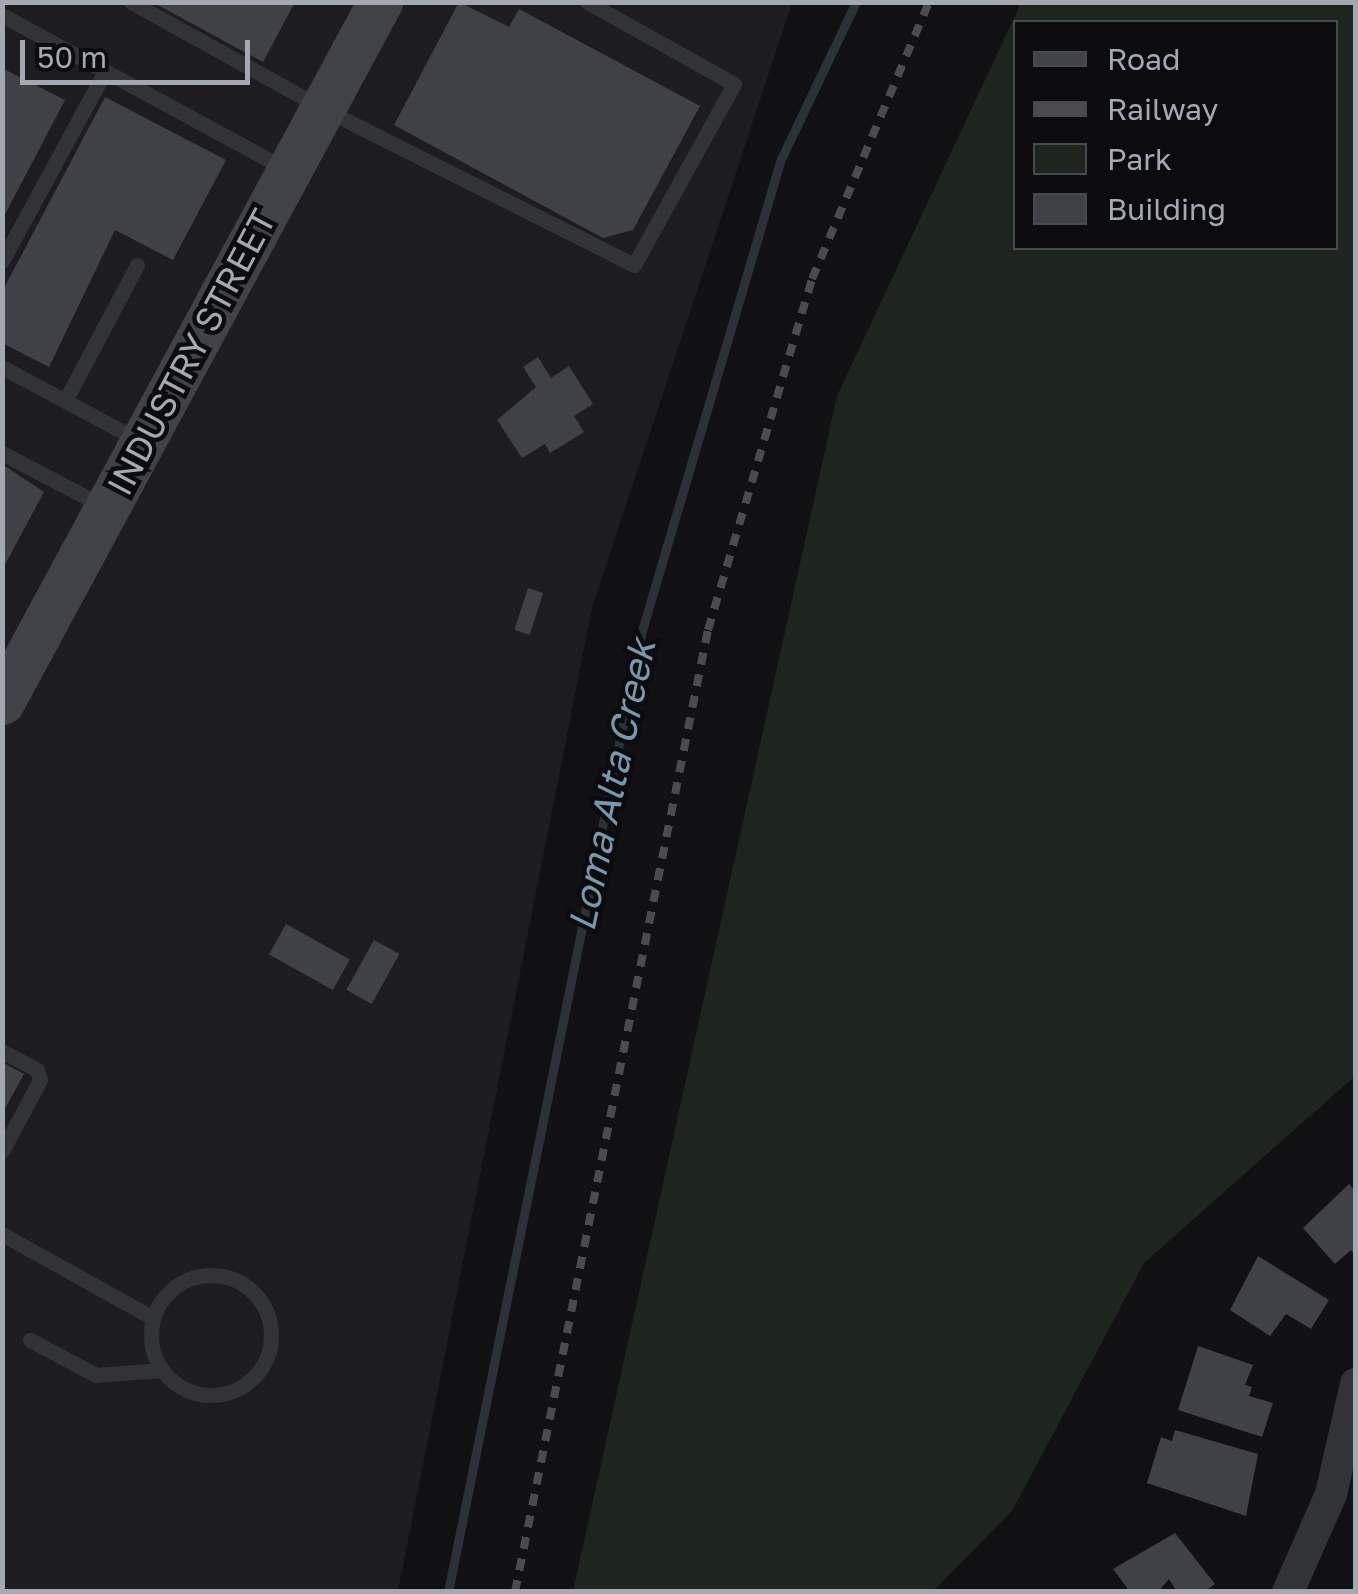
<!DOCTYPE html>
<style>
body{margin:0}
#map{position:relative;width:1358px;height:1594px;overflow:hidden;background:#111113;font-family:"Golos Text",sans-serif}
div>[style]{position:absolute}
.built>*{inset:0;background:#1d1d20}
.green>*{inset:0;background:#1e251e}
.stream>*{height:9px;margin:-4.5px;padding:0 4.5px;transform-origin:4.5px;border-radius:4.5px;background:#2a3238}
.building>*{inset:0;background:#404146;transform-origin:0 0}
.lane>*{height:15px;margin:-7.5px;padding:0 7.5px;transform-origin:7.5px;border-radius:7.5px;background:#323337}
.lane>.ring{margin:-7.5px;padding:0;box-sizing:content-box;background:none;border:15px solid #323337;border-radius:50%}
.street>*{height:32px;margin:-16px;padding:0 16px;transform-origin:16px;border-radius:16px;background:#323337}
.secondary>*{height:45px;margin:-22.5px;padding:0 22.5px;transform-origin:22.5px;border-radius:22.5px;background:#404247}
.rail>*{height:8px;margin-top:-4px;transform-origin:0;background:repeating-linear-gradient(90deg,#494b50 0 12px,transparent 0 22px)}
span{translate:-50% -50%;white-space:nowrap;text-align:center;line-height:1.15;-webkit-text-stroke:9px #0c0c0e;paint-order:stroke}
.street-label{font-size:35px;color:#a3a8b3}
.water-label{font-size:38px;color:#7b97ad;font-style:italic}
.frame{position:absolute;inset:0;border:5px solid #a3a8b3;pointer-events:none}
.legend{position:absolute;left:1013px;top:20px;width:325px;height:230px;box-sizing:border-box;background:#0c0c0e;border:2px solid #484a50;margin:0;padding:12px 18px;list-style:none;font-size:30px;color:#a3a8b3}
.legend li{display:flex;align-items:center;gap:20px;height:50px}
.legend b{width:50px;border:2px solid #484a50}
.scale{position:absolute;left:20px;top:40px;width:230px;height:45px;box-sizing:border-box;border:5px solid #a3a8b3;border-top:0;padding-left:12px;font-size:30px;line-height:35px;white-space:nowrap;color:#a3a8b3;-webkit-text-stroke:8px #0c0c0e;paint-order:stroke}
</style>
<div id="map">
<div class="built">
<i style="clip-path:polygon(3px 3px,792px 3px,592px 608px,398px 1591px,3px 1592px)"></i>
</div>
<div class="green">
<i style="clip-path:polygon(evenodd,1021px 3px,1355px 3px,1355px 1076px,1144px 1263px,1012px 1511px,933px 1591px,573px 1591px,837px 396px,1021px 3px,1016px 22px,1336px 22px,1336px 248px,1016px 248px,1016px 22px)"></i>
</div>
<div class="stream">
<i style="left:448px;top:1592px;width:977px;rotate:-78.61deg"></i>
<i style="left:641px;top:634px;width:495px;rotate:-73.6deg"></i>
<i style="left:781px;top:159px;width:174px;rotate:-64.5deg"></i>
</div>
<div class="building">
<i style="clip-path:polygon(152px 2px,295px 2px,263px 62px)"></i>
<i style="clip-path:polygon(459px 2px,509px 27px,519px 9px,700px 106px,633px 230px,603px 238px,394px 125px)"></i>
<i style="clip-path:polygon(2px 68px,65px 100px,2px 220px)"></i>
<i style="clip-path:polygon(105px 97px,226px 160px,173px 260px,115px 230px,49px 367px,2px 343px,2px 292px)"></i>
<i style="clip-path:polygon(538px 357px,551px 378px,569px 366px,593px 404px,574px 416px,584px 432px,550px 453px,545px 444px,522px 458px,497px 420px,536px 387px,523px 367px)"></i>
<i style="clip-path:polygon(2px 464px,44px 492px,2px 570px)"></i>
<i style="left:528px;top:588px;width:16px;height:44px;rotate:18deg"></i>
<i style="left:286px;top:924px;width:73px;height:35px;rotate:29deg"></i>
<i style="left:374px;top:940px;width:29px;height:57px;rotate:29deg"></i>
<i style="clip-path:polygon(2px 1062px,24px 1074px,2px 1114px)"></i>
<i style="clip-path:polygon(1349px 1184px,1356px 1192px,1356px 1256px,1351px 1250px,1335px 1264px,1303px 1228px)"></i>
<i style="clip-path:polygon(1258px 1256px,1329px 1300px,1311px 1329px,1286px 1314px,1270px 1336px,1230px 1310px)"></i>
<i style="clip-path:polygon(1198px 1346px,1253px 1365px,1245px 1385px,1252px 1387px,1249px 1396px,1273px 1403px,1262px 1437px,1178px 1410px)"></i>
<i style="clip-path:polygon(1175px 1430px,1258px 1454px,1246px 1516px,1147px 1483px,1161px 1437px,1172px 1441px)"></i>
<i style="clip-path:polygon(1175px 1533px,1215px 1584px,1204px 1592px,1177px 1592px,1169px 1579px,1158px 1592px,1130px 1592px,1113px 1569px)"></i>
</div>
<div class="lane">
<i style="left:131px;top:2px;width:218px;rotate:29deg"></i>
<i style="left:322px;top:108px;width:349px;rotate:26.7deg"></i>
<i style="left:634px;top:265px;width:207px;rotate:-61.1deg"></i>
<i style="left:734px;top:84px;width:168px;rotate:-150.8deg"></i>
<i style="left:2px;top:15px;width:321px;rotate:28.5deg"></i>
<i style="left:2px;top:261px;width:216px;rotate:-61.5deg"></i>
<i style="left:2px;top:367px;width:157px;rotate:28.2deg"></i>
<i style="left:65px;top:401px;width:154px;rotate:-62.1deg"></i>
<i style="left:2px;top:453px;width:116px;rotate:27.7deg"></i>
<i style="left:2px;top:1051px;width:40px;rotate:28deg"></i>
<i style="left:37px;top:1070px;width:10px;rotate:73deg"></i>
<i style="left:40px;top:1080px;width:81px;rotate:118.2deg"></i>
<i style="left:2px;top:1234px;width:173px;rotate:29.1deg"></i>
<i class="ring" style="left:151px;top:1275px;width:105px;height:105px"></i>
<i style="left:30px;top:1340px;width:75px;rotate:27.9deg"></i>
<i style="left:96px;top:1375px;width:66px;rotate:-4.3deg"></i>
</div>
<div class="street">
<i style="left:1288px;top:1592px;width:107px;rotate:-66.3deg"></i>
<i style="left:1331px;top:1494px;width:113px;rotate:-77.2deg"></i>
</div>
<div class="secondary">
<i style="left:2px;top:702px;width:796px;rotate:-61.63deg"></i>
</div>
<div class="rail">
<i style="left:515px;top:1592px;width:981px;rotate:-78.66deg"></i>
<i style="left:708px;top:630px;width:366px;rotate:-73.5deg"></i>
<i style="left:812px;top:279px;width:301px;rotate:-67.1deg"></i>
</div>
<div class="street-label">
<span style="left:191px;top:352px;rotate:-62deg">INDUSTRY STREET</span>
</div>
<div class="water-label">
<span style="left:611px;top:785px;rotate:-78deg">Loma Alta Creek</span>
</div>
<div class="frame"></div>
<ul class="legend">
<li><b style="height:12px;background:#404247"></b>Road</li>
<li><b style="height:12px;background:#494b50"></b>Railway</li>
<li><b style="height:28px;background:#1e251e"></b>Park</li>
<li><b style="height:28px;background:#404146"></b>Building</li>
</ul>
<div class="scale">50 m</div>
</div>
